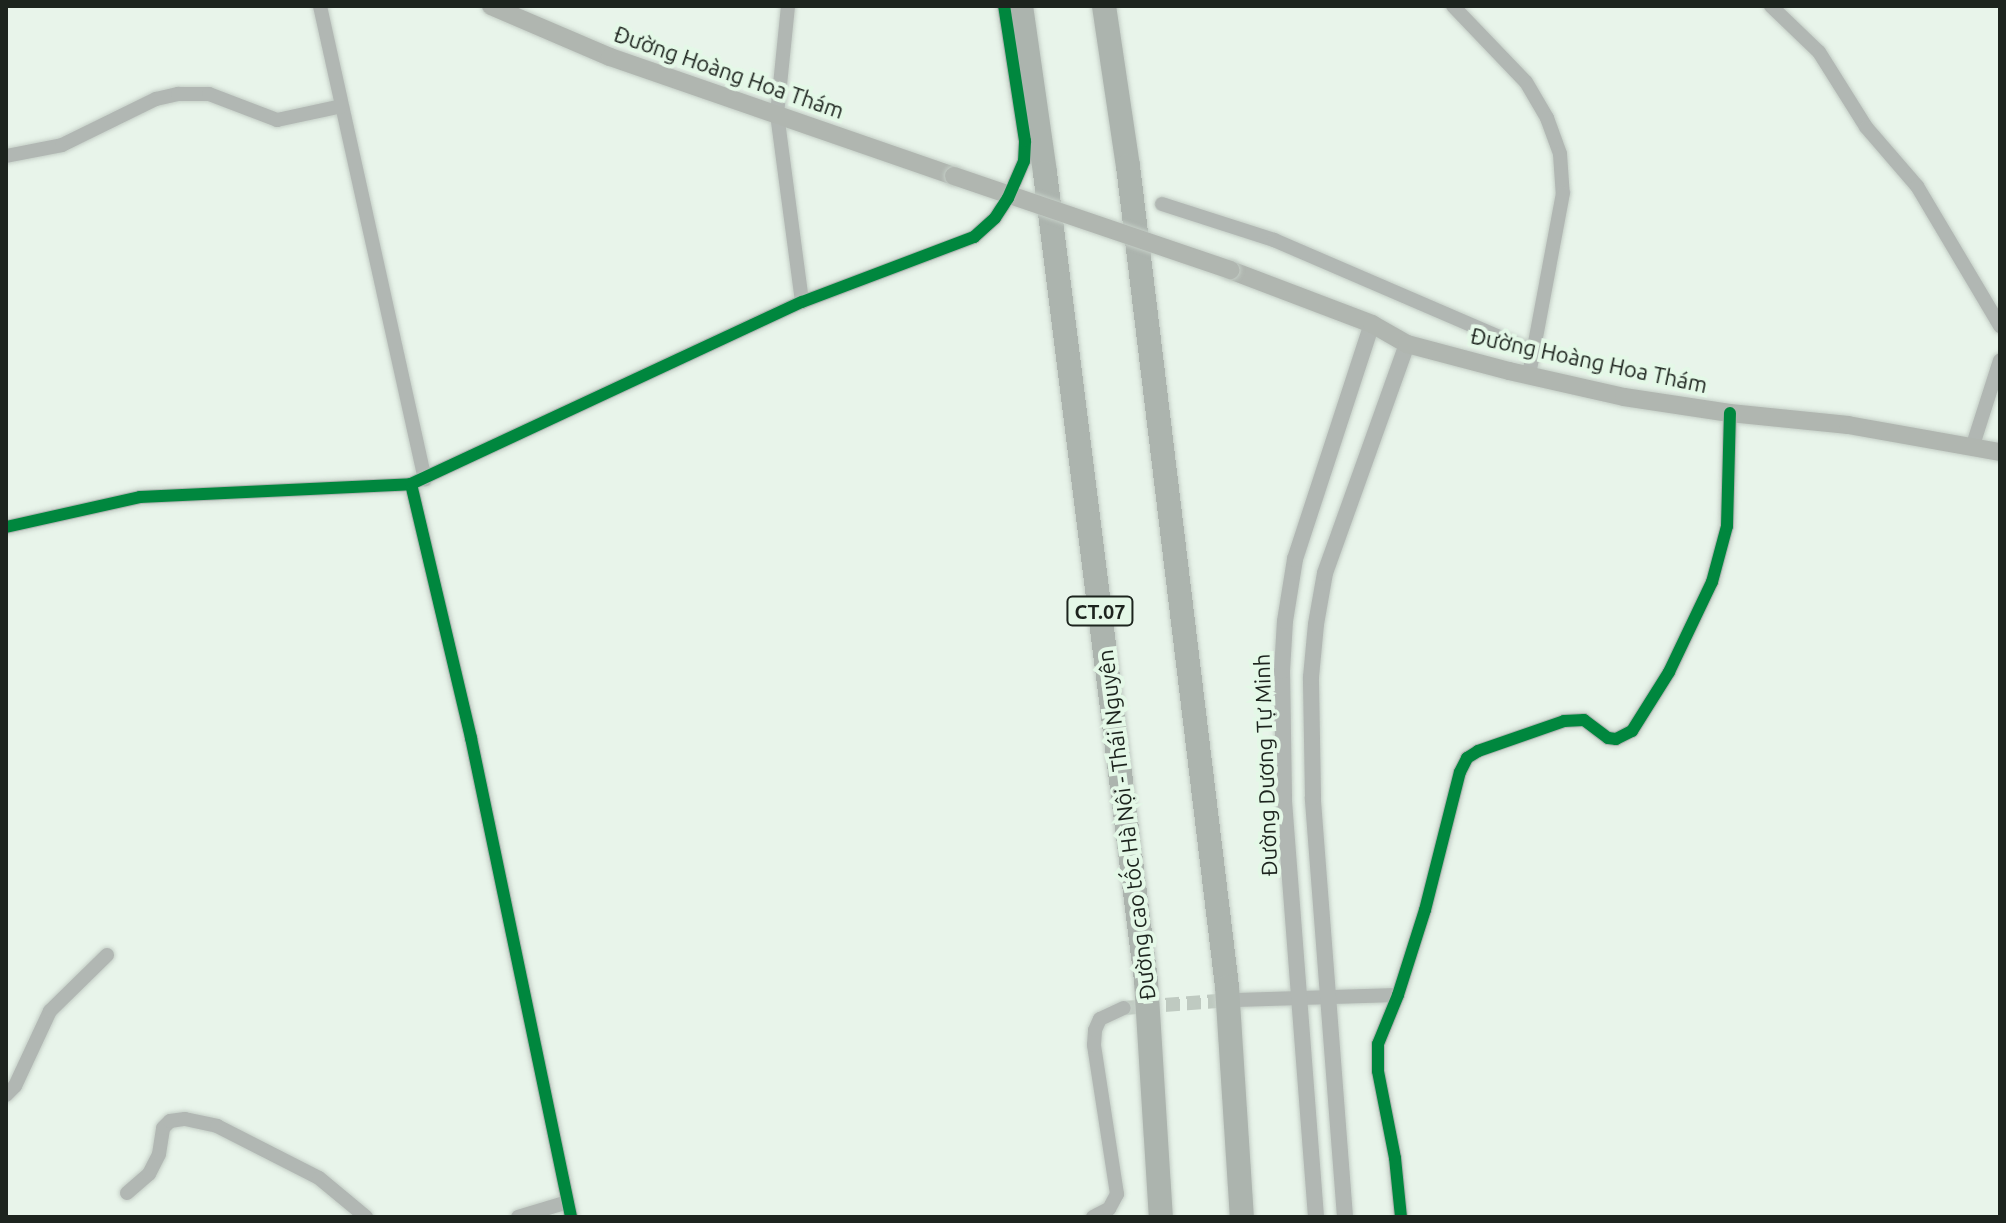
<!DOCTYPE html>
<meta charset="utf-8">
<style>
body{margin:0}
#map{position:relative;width:2006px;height:1223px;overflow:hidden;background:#e8f4ea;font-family:Ubuntu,sans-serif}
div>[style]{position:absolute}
.minor-tunnel>*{height:14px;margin-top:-7px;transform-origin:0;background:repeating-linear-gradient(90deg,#bfcac1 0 14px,transparent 0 21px)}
.roads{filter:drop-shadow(0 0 2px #c4cec6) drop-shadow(0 0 2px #c4cec6)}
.minor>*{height:14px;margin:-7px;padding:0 7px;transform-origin:7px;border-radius:7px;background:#b1b7b3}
.tertiary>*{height:16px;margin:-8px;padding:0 8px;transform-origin:8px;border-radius:8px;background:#b1b7b3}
.secondary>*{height:18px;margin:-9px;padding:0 9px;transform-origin:9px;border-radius:9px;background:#b0b6b0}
.motorway>*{height:24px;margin:-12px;padding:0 12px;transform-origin:12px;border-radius:12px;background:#acb4ae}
.bridges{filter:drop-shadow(0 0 2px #c4cec6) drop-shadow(0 0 2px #c4cec6)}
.secondary-bridge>*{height:18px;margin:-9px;padding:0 9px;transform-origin:9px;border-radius:9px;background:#b0b6b0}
.cycleway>*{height:12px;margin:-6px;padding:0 6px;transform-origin:6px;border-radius:6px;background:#00873e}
span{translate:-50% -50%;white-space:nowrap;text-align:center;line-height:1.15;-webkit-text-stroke:8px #e4f8e7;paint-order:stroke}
.shield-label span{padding:2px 6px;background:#e4f8e7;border:2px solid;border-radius:6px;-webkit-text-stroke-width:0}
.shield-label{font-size:20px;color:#1d241e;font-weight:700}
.street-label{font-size:22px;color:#1d241e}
.frame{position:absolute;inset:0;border:8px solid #1d241e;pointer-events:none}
</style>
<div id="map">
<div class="minor-tunnel">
<i style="left:1124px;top:1008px;width:107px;rotate:-4.3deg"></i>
</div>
<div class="roads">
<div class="minor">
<i style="left:320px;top:6px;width:485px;rotate:77.5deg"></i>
<i style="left:788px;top:6px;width:109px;rotate:95.8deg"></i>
<i style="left:777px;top:114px;width:190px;rotate:82.4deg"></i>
<i style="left:1453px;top:6px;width:105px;rotate:46.2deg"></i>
<i style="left:1526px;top:82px;width:42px;rotate:59.7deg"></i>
<i style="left:1547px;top:118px;width:38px;rotate:70deg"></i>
<i style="left:1560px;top:154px;width:39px;rotate:86deg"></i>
<i style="left:1563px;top:193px;width:185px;rotate:100.6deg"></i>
<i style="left:1771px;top:6px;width:66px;rotate:43.8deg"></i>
<i style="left:1819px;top:52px;width:89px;rotate:57.9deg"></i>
<i style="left:1866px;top:127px;width:78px;rotate:49.2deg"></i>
<i style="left:1917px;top:186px;width:163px;rotate:59.3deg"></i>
<i style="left:6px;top:156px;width:57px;rotate:-11.1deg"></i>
<i style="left:62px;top:145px;width:105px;rotate:-26.1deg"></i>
<i style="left:156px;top:99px;width:23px;rotate:-13deg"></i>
<i style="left:178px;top:94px;width:31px"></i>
<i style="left:209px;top:94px;width:73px;rotate:20.9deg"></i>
<i style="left:277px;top:120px;width:66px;rotate:-12.2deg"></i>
<i style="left:1162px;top:204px;width:118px;rotate:17.8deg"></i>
<i style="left:1274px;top:240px;width:283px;rotate:23.3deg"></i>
<i style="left:1972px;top:448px;width:92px;rotate:-72.3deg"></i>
<i style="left:411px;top:484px;width:261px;rotate:76.7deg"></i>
<i style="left:471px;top:738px;width:489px;rotate:78.2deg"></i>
<i style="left:6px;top:527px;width:137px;rotate:-12.6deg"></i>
<i style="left:140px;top:497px;width:271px;rotate:-2.7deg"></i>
<i style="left:411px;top:484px;width:431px;rotate:-25deg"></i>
<i style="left:802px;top:302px;width:184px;rotate:-20.7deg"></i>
<i style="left:974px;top:237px;width:28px;rotate:-42deg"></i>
<i style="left:995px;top:218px;width:24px;rotate:-57deg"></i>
<i style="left:1008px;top:198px;width:40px;rotate:-66.6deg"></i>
<i style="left:1024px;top:161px;width:20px;rotate:-87deg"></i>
<i style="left:1025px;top:141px;width:137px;rotate:-98.8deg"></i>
<i style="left:1235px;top:1000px;width:163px;rotate:-1.8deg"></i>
<i style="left:6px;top:1095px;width:13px;rotate:-45deg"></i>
<i style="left:15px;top:1086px;width:83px;rotate:-65deg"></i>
<i style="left:50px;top:1011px;width:80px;rotate:-44.5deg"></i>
<i style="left:127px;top:1193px;width:29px;rotate:-41deg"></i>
<i style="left:149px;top:1174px;width:22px;rotate:-63deg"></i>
<i style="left:159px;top:1154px;width:26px;rotate:-81deg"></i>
<i style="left:163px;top:1128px;width:10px;rotate:-45deg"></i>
<i style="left:170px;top:1121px;width:15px;rotate:-8deg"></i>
<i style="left:185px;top:1119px;width:33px;rotate:12deg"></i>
<i style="left:217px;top:1126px;width:114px;rotate:27deg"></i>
<i style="left:319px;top:1178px;width:61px;rotate:39.7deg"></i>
<i style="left:518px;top:1217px;width:52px;rotate:-16.7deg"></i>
<i style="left:1093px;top:1217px;width:18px;rotate:-27deg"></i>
<i style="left:1109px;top:1209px;width:17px;rotate:-62deg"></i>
<i style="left:1117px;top:1194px;width:151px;rotate:-98.8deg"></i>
<i style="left:1094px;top:1045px;width:15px;rotate:-86deg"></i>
<i style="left:1095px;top:1030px;width:12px;rotate:-66deg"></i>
<i style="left:1100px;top:1019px;width:26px;rotate:-25deg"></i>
<i style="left:1401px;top:1217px;width:59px;rotate:-95.8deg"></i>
<i style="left:1395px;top:1158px;width:89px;rotate:-101.1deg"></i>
<i style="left:1378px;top:1071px;width:27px;rotate:-90deg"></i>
<i style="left:1378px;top:1044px;width:53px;rotate:-67.8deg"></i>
<i style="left:1398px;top:995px;width:89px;rotate:-72.4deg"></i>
<i style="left:1425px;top:910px;width:142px;rotate:-75.8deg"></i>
<i style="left:1460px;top:772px;width:16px;rotate:-63deg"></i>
<i style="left:1467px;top:758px;width:13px;rotate:-32deg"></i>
<i style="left:1478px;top:751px;width:91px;rotate:-19.2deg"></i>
<i style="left:1564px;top:721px;width:20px;rotate:-3deg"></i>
<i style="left:1584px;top:720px;width:30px;rotate:37deg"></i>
<i style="left:1608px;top:738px;width:8px;rotate:7deg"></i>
<i style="left:1616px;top:739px;width:18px;rotate:-27deg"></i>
<i style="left:1632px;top:731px;width:70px;rotate:-57.9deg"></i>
<i style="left:1669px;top:672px;width:100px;rotate:-64.5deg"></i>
<i style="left:1712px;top:582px;width:58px;rotate:-75deg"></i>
<i style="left:1727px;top:526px;width:113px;rotate:-88.5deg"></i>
</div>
<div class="tertiary">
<i style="left:1316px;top:1217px;width:421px;rotate:-94.4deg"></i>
<i style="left:1284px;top:797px;width:126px;rotate:-90.9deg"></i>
<i style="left:1282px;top:671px;width:50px;rotate:-86.6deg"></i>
<i style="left:1285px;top:621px;width:63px;rotate:-80.8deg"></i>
<i style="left:1295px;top:559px;width:247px;rotate:-71.9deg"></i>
<i style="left:1345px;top:1217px;width:421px;rotate:-94.4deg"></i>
<i style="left:1313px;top:797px;width:120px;rotate:-91deg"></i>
<i style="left:1311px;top:677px;width:53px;rotate:-84.6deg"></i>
<i style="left:1316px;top:624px;width:52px;rotate:-80deg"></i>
<i style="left:1325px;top:573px;width:243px;rotate:-70.3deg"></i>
</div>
<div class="secondary">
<i style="left:491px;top:6px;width:129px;rotate:23.2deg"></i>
<i style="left:610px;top:57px;width:364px;rotate:19.1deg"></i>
<i style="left:1230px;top:270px;width:152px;rotate:20.8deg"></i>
<i style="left:1372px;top:324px;width:40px;rotate:29.7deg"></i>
<i style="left:1407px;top:344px;width:106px;rotate:14.8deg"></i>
<i style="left:1509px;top:371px;width:118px;rotate:12.7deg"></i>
<i style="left:1624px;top:397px;width:107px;rotate:8.6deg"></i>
<i style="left:1730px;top:413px;width:119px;rotate:5.8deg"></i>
<i style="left:1848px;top:425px;width:154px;rotate:10.1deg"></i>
</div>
<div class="motorway">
<i style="left:1021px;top:6px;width:169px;rotate:81.8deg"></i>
<i style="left:1045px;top:173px;width:814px;rotate:82.87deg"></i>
<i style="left:1146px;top:981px;width:236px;rotate:86.4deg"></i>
<i style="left:1104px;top:6px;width:162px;rotate:81.5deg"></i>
<i style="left:1128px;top:166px;width:827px;rotate:83.12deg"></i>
<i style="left:1227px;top:987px;width:230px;rotate:86.3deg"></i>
</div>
</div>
<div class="bridges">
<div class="secondary-bridge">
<i style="left:954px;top:176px;width:292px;rotate:18.8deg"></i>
</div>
</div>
<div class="cycleway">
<i style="left:411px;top:484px;width:261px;rotate:76.7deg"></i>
<i style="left:471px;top:738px;width:489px;rotate:78.2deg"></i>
<i style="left:6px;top:527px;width:137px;rotate:-12.6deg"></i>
<i style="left:140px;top:497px;width:271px;rotate:-2.7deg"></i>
<i style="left:411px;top:484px;width:431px;rotate:-25deg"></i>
<i style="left:802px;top:302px;width:184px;rotate:-20.7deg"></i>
<i style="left:974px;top:237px;width:28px;rotate:-42deg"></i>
<i style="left:995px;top:218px;width:24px;rotate:-57deg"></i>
<i style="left:1008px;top:198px;width:40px;rotate:-66.6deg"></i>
<i style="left:1024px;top:161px;width:20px;rotate:-87deg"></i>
<i style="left:1025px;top:141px;width:137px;rotate:-98.8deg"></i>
<i style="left:1401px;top:1217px;width:59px;rotate:-95.8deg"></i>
<i style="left:1395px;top:1158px;width:89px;rotate:-101.1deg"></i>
<i style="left:1378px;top:1071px;width:27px;rotate:-90deg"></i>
<i style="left:1378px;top:1044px;width:53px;rotate:-67.8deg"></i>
<i style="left:1398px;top:995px;width:89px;rotate:-72.4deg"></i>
<i style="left:1425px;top:910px;width:142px;rotate:-75.8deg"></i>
<i style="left:1460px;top:772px;width:16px;rotate:-63deg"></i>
<i style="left:1467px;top:758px;width:13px;rotate:-32deg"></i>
<i style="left:1478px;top:751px;width:91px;rotate:-19.2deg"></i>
<i style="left:1564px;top:721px;width:20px;rotate:-3deg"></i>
<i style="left:1584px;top:720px;width:30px;rotate:37deg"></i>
<i style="left:1608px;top:738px;width:8px;rotate:7deg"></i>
<i style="left:1616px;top:739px;width:18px;rotate:-27deg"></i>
<i style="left:1632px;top:731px;width:70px;rotate:-57.9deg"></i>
<i style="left:1669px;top:672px;width:100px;rotate:-64.5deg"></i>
<i style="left:1712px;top:582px;width:58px;rotate:-75deg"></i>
<i style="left:1727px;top:526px;width:113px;rotate:-88.5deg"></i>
</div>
<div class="shield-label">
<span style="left:1100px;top:611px">CT.07</span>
</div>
<div class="street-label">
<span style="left:729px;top:72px;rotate:19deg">Đường Hoàng Hoa Thám</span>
<span style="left:1589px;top:360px;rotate:12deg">Đường Hoàng Hoa Thám</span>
<span style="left:1265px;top:765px;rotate:-92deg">Đường Dương Tự Minh</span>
<span style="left:1126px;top:825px;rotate:-97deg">Đường cao tốc Hà Nội - Thái Nguyên</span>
</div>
<div class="frame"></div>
</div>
